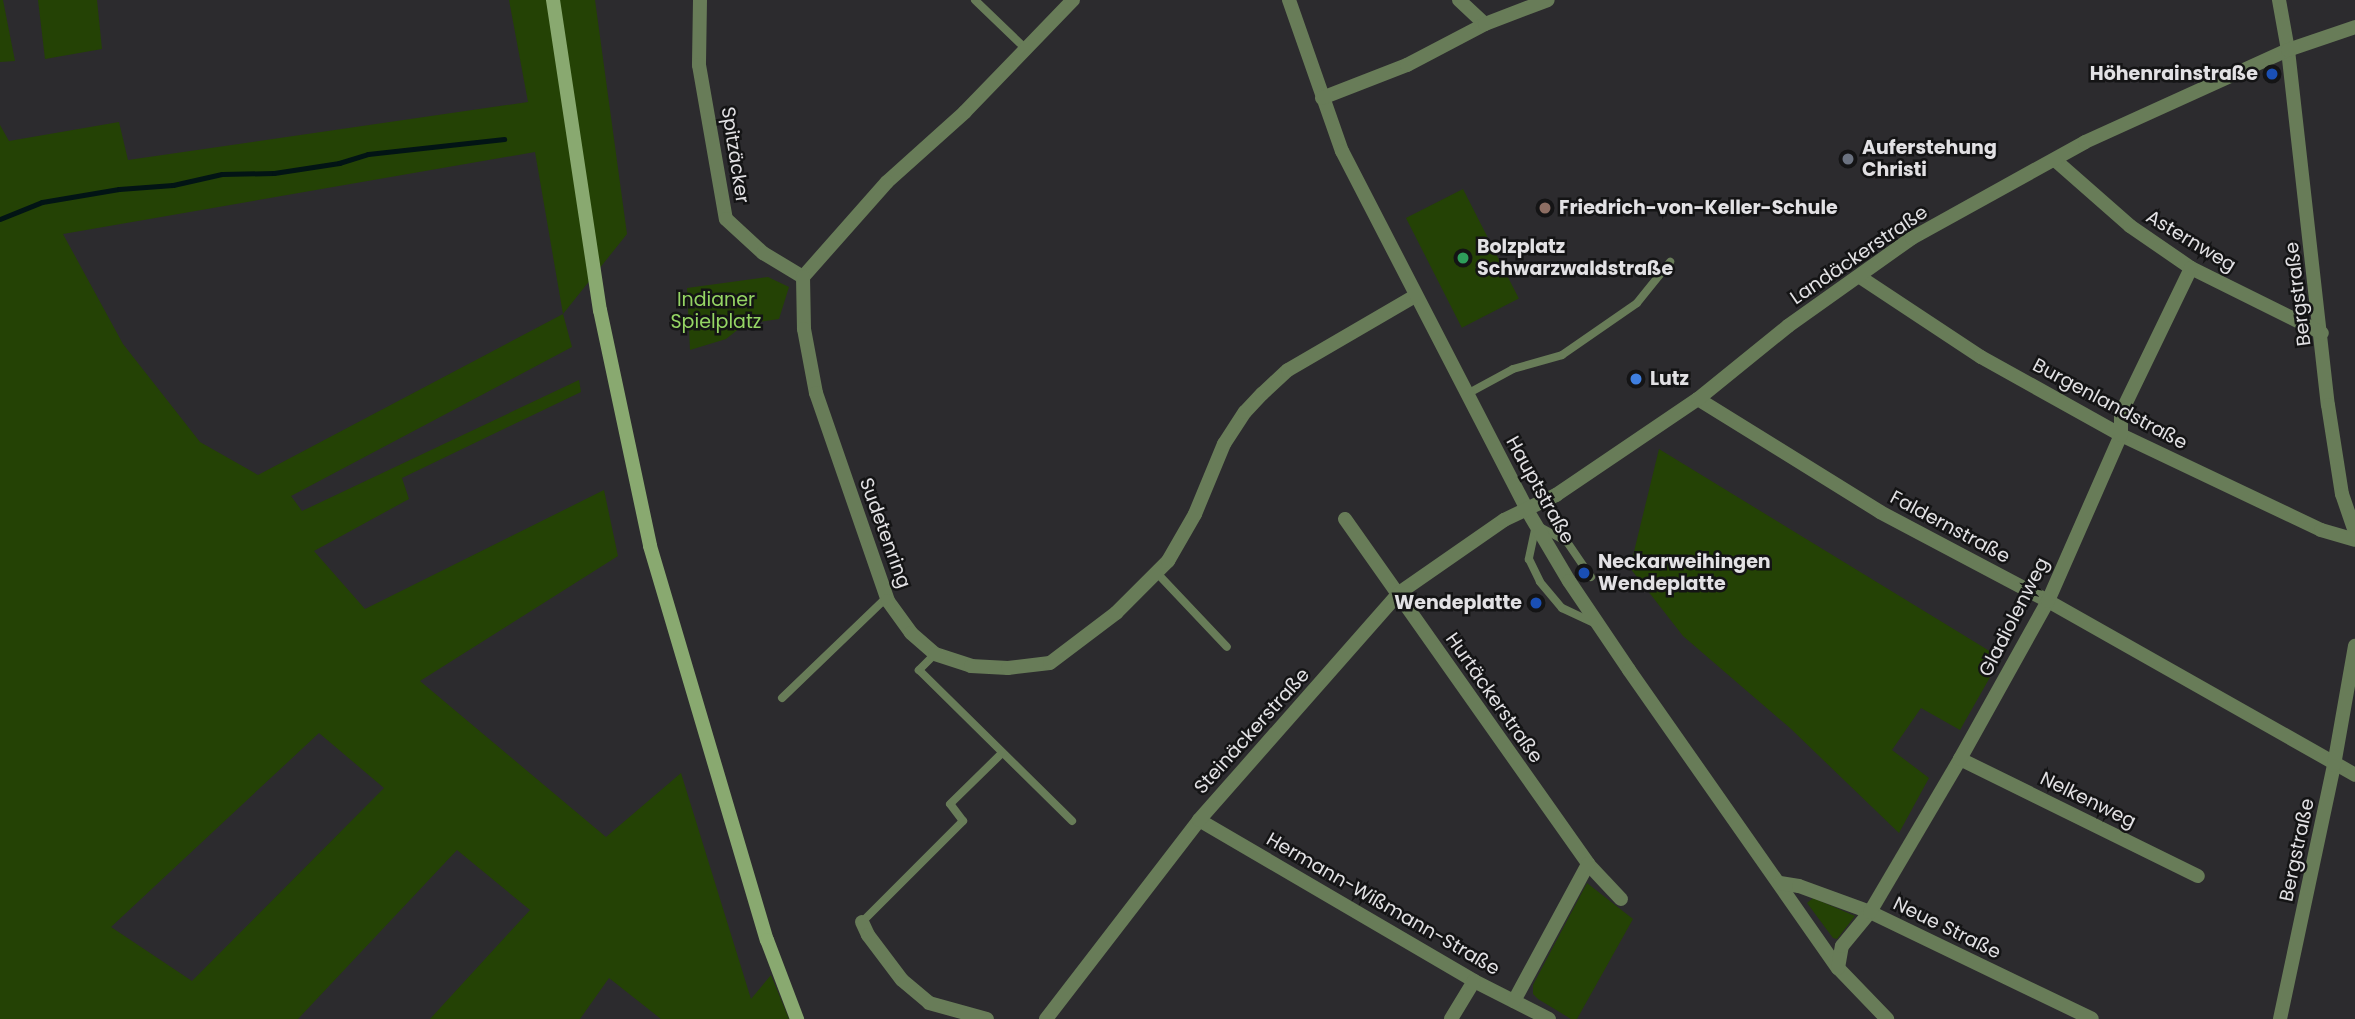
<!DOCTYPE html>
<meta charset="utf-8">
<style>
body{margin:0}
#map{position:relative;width:2355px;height:1019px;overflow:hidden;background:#2c2b2e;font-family:Poppins,sans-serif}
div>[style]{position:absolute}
.green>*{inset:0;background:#244205;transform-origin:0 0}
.stream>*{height:5px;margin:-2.5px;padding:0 2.5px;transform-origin:2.5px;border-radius:2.5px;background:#021415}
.lane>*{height:8px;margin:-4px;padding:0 4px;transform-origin:4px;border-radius:4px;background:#687c58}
.street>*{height:14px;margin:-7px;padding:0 7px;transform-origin:7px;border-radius:7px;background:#687c58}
.secondary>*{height:14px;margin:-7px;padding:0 7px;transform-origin:7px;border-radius:7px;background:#89a970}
.dots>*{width:19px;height:19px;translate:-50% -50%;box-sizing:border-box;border:4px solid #141415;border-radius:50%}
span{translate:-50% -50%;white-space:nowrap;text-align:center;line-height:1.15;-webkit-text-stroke:5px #141415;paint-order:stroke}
.poi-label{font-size:19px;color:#e2e1e4;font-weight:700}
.right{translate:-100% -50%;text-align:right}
.left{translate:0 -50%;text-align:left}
.street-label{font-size:19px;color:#e2e1e4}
.park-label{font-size:19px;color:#95d564}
</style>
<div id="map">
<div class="green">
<i style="clip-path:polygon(0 0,3px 0,15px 61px,0 62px)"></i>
<i style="clip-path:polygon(38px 0,97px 0,102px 49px,45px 59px)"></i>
<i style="clip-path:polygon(evenodd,509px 0,595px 0,627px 234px,563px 314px,572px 347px,291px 496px,302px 511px,579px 380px,581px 392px,402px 478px,409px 499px,314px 551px,365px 609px,604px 490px,618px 556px,420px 681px,606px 837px,681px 773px,751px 999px,771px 975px,789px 1019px,661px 1019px,609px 978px,580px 1019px,430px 1019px,530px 910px,457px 850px,298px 1019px,0 1019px,0 125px,9px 141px,119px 122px,128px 160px,528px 102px,509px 0,535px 152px,563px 314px,258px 475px,200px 442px,123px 344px,63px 234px,535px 152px,509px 0,319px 733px,384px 788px,192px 981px,111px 927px,319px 733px)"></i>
<i style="left:1463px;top:189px;width:123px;height:64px;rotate:63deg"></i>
<i style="clip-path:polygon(768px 277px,789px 287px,779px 319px,745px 324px,726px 339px,690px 350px,687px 288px)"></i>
<i style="clip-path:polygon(1659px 449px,2001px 658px,1960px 730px,1921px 708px,1892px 750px,1929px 778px,1899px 833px,1790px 728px,1683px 636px,1630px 568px)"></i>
<i style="clip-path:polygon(1587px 883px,1633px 919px,1577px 1019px,1571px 1019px,1538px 999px,1533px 994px,1533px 985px)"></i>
<i style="clip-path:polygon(1813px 898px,1855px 916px,1837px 939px,1833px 938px,1807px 903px)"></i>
</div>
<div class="stream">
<i style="left:0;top:219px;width:45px;rotate:-22deg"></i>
<i style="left:42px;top:202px;width:78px;rotate:-9.6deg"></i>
<i style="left:119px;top:189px;width:54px;rotate:-4.2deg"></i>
<i style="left:173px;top:185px;width:50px;rotate:-12.7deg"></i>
<i style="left:222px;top:174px;width:52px;rotate:-1.1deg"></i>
<i style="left:274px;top:173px;width:66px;rotate:-8.7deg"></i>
<i style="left:339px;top:163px;width:30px;rotate:-17deg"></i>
<i style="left:368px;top:154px;width:137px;rotate:-6.3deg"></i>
</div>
<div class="lane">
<i style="left:975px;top:0;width:71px;rotate:43.9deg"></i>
<i style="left:1467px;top:394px;width:52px;rotate:-28.5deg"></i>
<i style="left:1513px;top:369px;width:51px;rotate:-15.9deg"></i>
<i style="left:1562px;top:355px;width:91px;rotate:-34.7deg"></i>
<i style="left:1637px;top:303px;width:53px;rotate:-51.2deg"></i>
<i style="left:1156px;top:572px;width:103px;rotate:46.6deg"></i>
<i style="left:1591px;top:577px;width:42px;rotate:-124.4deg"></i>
<i style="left:1567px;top:542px;width:35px;rotate:-151deg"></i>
<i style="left:1536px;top:525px;width:35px;rotate:102deg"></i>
<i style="left:1529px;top:559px;width:25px;rotate:64deg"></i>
<i style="left:1540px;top:582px;width:34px;rotate:50deg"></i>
<i style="left:1562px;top:608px;width:35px;rotate:25deg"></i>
<i style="left:935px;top:654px;width:23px;rotate:135deg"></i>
<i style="left:919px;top:670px;width:215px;rotate:44.6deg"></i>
<i style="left:782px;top:698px;width:146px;rotate:-43.9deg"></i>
<i style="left:862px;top:922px;width:143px;rotate:-45deg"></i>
<i style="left:963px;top:821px;width:21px;rotate:-127deg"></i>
<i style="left:950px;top:804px;width:73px;rotate:-44.4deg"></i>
</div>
<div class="street">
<i style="left:700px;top:0;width:65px;rotate:90.9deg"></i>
<i style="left:699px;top:65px;width:156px;rotate:80.1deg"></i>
<i style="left:726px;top:219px;width:50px;rotate:42.6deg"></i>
<i style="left:763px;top:253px;width:47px;rotate:31deg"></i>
<i style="left:1073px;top:0;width:156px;rotate:134deg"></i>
<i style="left:965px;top:112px;width:105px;rotate:138.1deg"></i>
<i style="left:887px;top:182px;width:127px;rotate:131.5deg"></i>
<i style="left:803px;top:277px;width:52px;rotate:88.9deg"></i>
<i style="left:804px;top:329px;width:65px;rotate:79.4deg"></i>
<i style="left:816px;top:393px;width:220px;rotate:70.9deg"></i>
<i style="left:888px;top:601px;width:39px;rotate:54deg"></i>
<i style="left:911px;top:633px;width:32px;rotate:41deg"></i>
<i style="left:935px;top:654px;width:38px;rotate:18deg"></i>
<i style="left:971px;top:666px;width:37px;rotate:3deg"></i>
<i style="left:1008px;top:668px;width:42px;rotate:-6.8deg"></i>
<i style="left:1050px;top:663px;width:83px;rotate:-37.1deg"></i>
<i style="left:1116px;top:613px;width:74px;rotate:-45deg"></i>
<i style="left:1168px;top:561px;width:54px;rotate:-60.1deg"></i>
<i style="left:1195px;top:514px;width:76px;rotate:-67.5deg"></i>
<i style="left:1224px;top:444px;width:38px;rotate:-57deg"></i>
<i style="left:1245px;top:412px;width:25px;rotate:-47deg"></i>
<i style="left:1262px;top:394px;width:35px;rotate:-43deg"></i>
<i style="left:1288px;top:370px;width:147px;rotate:-30.2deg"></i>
<i style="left:1289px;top:0;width:160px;rotate:70.7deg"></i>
<i style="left:1342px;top:151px;width:404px;rotate:62.7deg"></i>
<i style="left:1527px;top:510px;width:82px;rotate:59.4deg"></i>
<i style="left:1569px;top:581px;width:107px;rotate:56deg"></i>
<i style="left:1629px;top:670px;width:364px;rotate:55deg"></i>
<i style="left:1838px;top:968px;width:71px;rotate:46.1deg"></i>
<i style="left:1459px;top:0;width:35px;rotate:43deg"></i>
<i style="left:2279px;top:0;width:51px;rotate:79.8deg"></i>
<i style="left:2288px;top:50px;width:357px;rotate:83.6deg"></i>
<i style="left:2328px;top:405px;width:90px;rotate:81.1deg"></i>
<i style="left:2342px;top:494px;width:40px;rotate:71.1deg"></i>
<i style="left:1322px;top:98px;width:91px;rotate:-21.2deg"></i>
<i style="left:1407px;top:65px;width:88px;rotate:-27.7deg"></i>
<i style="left:1485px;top:24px;width:67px;rotate:-20.9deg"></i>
<i style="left:2055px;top:160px;width:100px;rotate:41.3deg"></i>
<i style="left:2130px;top:226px;width:74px;rotate:34.5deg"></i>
<i style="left:2191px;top:268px;width:146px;rotate:26.4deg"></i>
<i style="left:1860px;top:277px;width:145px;rotate:33.5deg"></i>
<i style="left:1981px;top:357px;width:160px;rotate:29.1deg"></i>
<i style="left:2121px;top:435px;width:221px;rotate:25.4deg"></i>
<i style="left:2321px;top:530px;width:35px;rotate:16deg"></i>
<i style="left:1698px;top:399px;width:214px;rotate:31.8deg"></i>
<i style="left:1880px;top:512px;width:190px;rotate:27.9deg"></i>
<i style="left:2048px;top:601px;width:353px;rotate:29.5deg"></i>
<i style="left:1345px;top:519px;width:422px;rotate:54.8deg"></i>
<i style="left:1588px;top:864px;width:48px;rotate:46.7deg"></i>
<i style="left:1960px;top:759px;width:265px;rotate:26.2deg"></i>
<i style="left:1199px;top:820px;width:319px;rotate:30.3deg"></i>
<i style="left:1474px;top:981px;width:84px;rotate:26.9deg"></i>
<i style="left:1780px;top:883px;width:19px;rotate:9deg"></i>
<i style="left:1799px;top:886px;width:76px;rotate:20.1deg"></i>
<i style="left:1870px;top:912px;width:246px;rotate:25.7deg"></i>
<i style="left:862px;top:922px;width:14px;rotate:65deg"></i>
<i style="left:868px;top:935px;width:56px;rotate:52.9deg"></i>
<i style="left:902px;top:980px;width:35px;rotate:40deg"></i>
<i style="left:929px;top:1003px;width:60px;rotate:15.4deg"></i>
<i style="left:1838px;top:968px;width:22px;rotate:-80deg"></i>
<i style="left:1842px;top:946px;width:44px;rotate:-50.5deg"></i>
<i style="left:1870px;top:912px;width:178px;rotate:-59.5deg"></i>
<i style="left:1960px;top:759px;width:181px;rotate:-60.9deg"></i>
<i style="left:2048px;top:601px;width:181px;rotate:-66.3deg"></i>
<i style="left:2121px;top:435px;width:22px;rotate:-90deg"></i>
<i style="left:2121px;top:413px;width:161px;rotate:-64.2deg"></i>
<i style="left:1514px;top:1001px;width:156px;rotate:-61.6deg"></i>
<i style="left:1046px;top:1019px;width:251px;rotate:-52.4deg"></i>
<i style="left:1199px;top:820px;width:303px;rotate:-48.6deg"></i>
<i style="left:1399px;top:593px;width:128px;rotate:-34.8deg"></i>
<i style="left:1504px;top:520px;width:58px;rotate:-25.7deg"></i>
<i style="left:1556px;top:495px;width:171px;rotate:-34.1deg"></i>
<i style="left:1698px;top:399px;width:116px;rotate:-39deg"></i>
<i style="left:1788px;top:326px;width:152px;rotate:-35.4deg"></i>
<i style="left:1912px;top:238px;width:198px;rotate:-29deg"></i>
<i style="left:2085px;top:142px;width:223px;rotate:-24.4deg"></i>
<i style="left:2288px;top:50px;width:71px;rotate:-18.9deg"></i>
<i style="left:1451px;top:1019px;width:44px;rotate:-58.8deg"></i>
<i style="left:2280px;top:1019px;width:260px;rotate:-78deg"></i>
<i style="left:2334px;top:765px;width:121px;rotate:-80deg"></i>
</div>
<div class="secondary">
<i style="left:553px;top:0;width:314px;rotate:81.4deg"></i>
<i style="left:600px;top:310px;width:241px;rotate:78deg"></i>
<i style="left:650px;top:546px;width:411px;rotate:73.5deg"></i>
<i style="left:767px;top:940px;width:85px;rotate:69.2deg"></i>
</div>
<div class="dots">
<i style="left:2272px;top:74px;background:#1a4fb4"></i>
<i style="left:1848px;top:159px;background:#6b7280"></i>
<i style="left:1545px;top:208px;background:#8d6e63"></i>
<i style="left:1463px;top:258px;background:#2e9e5b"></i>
<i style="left:1636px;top:379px;background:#3f7fe0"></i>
<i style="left:1584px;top:573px;background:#1a4fb4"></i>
<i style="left:1536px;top:603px;background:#1a4fb4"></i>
</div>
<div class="poi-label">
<span class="right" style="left:2258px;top:74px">Höhenrainstraße</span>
<span class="left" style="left:1862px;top:159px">Auferstehung<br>Christi</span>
<span class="left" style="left:1559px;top:208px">Friedrich-von-Keller-Schule</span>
<span class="left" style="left:1477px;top:258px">Bolzplatz<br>Schwarzwaldstraße</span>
<span class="left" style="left:1650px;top:379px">Lutz</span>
<span class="left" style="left:1598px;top:573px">Neckarweihingen<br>Wendeplatte</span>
<span class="right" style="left:1522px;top:603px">Wendeplatte</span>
</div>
<div class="street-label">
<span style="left:735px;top:155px;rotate:81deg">Spitzäcker</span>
<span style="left:2191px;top:241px;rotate:31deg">Asternweg</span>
<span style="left:1859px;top:255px;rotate:-34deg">Landäckerstraße</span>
<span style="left:2298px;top:294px;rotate:-97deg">Bergstraße</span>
<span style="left:2110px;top:404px;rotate:28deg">Burgenlandstraße</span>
<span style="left:1540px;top:490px;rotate:61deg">Hauptstraße</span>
<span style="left:1950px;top:527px;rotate:28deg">Faldernstraße</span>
<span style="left:885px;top:533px;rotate:70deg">Sudetenring</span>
<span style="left:2014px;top:617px;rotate:-63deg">Gladiolenweg</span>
<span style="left:1494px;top:698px;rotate:55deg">Hurtäckerstraße</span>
<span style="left:1252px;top:731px;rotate:-48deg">Steinäckerstraße</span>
<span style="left:2088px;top:800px;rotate:26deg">Nelkenweg</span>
<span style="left:2297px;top:850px;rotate:-78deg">Bergstraße</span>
<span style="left:1383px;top:904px;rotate:30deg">Hermann-Wißmann-Straße</span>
<span style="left:1947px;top:928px;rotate:26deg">Neue Straße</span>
</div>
<div class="park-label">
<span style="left:716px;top:311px">Indianer<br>Spielplatz</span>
</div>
</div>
